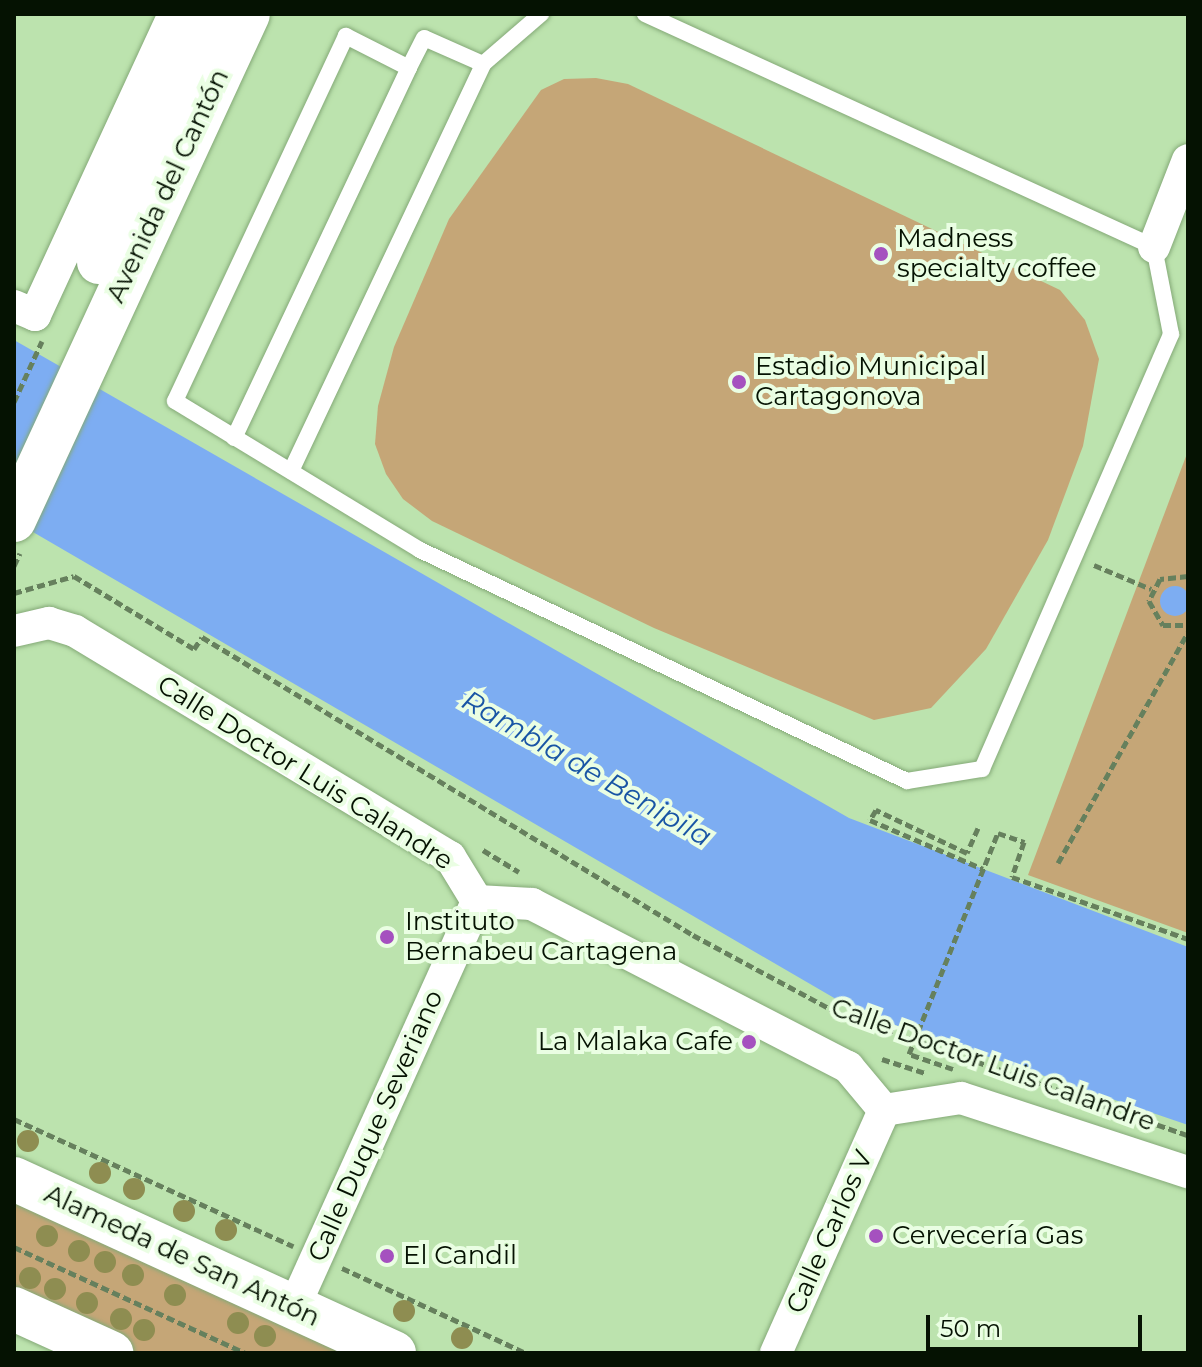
<!DOCTYPE html>
<meta charset="utf-8">
<style>
body{margin:0}
#map{position:relative;width:1202px;height:1367px;overflow:hidden;background:#bce3ae;font-family:Montserrat,sans-serif}
div>[style]{position:absolute}
.green>*{inset:0;background:#c5a677}
.water>*{inset:0;background:#7dadf2}
.round{border-radius:50%}
.path>*{height:5px;margin-top:-2.5px;transform-origin:0;background:repeating-linear-gradient(90deg,#66805d 0 8px,transparent 0 12px)}
.roads{filter:drop-shadow(0 0 2px #84a977) drop-shadow(0 0 2px #84a977)}
.service>*{height:16px;margin:-8px;padding:0 8px;transform-origin:8px;border-radius:8px;background:#fff}
.minor>*{height:32px;margin:-16px;padding:0 16px;transform-origin:16px;border-radius:16px;background:#fff}
.secondary>*{height:44px;margin:-22px;padding:0 22px;transform-origin:22px;border-radius:22px;background:#fff}
.primary>*{height:44px;margin:-22px;padding:0 22px;transform-origin:22px;border-radius:22px;background:#fff}
.trees>*{width:22px;height:22px;margin:-11px;border-radius:50%;background:#8e8d51}
.dots>*{width:22px;height:22px;translate:-50% -50%;box-sizing:border-box;border:4px solid #eafee3;border-radius:50%}
span{translate:-50% -50%;white-space:nowrap;text-align:center;line-height:1.15;-webkit-text-stroke:8px #eafee3;paint-order:stroke}
.street-label{font-size:26px;color:#051202}
.poi-label{font-size:26px;color:#051202}
.left{translate:0 -50%;text-align:left}
.right{translate:-100% -50%;text-align:right}
.water-label{font-size:28px;color:#1955a5;font-style:italic}
.frame{position:absolute;inset:0;border:16px solid #051202;pointer-events:none}
.scale{position:absolute;left:926px;top:1315px;width:216px;height:36px;box-sizing:border-box;border:4px solid #051202;border-top:0;padding-left:10px;font-size:24px;line-height:28px;white-space:nowrap;color:#051202;-webkit-text-stroke:6px #eafee3;paint-order:stroke}
</style>
<div id="map">
<div class="green">
<i style="clip-path:polygon(596px 78px,628px 84px,1060px 290px,1085px 320px,1099px 359px,1083px 446px,1048px 540px,986px 649px,931px 708px,874px 720px,654px 628px,432px 521px,403px 499px,386px 474px,375px 444px,378px 406px,394px 347px,449px 219px,541px 90px,564px 79px)"></i>
<i style="clip-path:polygon(1188px 451px,1188px 933px,1028px 875px)"></i>
<i style="clip-path:polygon(14px 1179px,394px 1353px,111px 1353px,14px 1309px)"></i>
</div>
<div class="water">
<i style="clip-path:polygon(14px 340px,849px 818px,1188px 947px,1188px 1125px,860px 1013px,14px 521px)"></i>
<i class="round" style="left:1160px;top:586px;width:30px;height:30px"></i>
</div>
<div class="path">
<i style="left:14px;top:402px;width:67px;rotate:-65.3deg"></i>
<i style="left:1094px;top:565px;width:62px;rotate:22.8deg"></i>
<i style="left:14px;top:566px;width:14px;rotate:-65deg"></i>
<i style="left:1188px;top:576px;width:28px;rotate:174deg"></i>
<i style="left:1160px;top:579px;width:25px;rotate:117deg"></i>
<i style="left:1149px;top:601px;width:28px;rotate:60deg"></i>
<i style="left:1163px;top:625px;width:25px"></i>
<i style="left:14px;top:593px;width:62px;rotate:-15.8deg"></i>
<i style="left:74px;top:576px;width:140px;rotate:31.3deg"></i>
<i style="left:194px;top:649px;width:14px;rotate:-56deg"></i>
<i style="left:202px;top:637px;width:574px;rotate:31.25deg"></i>
<i style="left:693px;top:935px;width:167px;rotate:28.3deg"></i>
<i style="left:840px;top:1014px;width:368px;rotate:19.2deg"></i>
<i style="left:978px;top:828px;width:27px;rotate:114deg"></i>
<i style="left:967px;top:853px;width:101px;rotate:-154.7deg"></i>
<i style="left:876px;top:810px;width:12px;rotate:121deg"></i>
<i style="left:870px;top:820px;width:123px;rotate:23.4deg"></i>
<i style="left:483px;top:850px;width:42px;rotate:31.4deg"></i>
<i style="left:1058px;top:863px;width:265px;rotate:-60.6deg"></i>
<i style="left:882px;top:1059px;width:45px;rotate:18deg"></i>
<i style="left:953px;top:1069px;width:46px;rotate:-161.2deg"></i>
<i style="left:909px;top:1054px;width:238px;rotate:-68.1deg"></i>
<i style="left:998px;top:833px;width:28px;rotate:19deg"></i>
<i style="left:1024px;top:842px;width:37px;rotate:109deg"></i>
<i style="left:1012px;top:877px;width:187px;rotate:19.4deg"></i>
<i style="left:14px;top:1119px;width:307px;rotate:24.5deg"></i>
<i style="left:14px;top:1247px;width:255px;rotate:24.6deg"></i>
<i style="left:342px;top:1268px;width:203px;rotate:24.8deg"></i>
</div>
<div class="roads">
<div class="service">
<i style="left:483px;top:64px;width:64px;rotate:-156.2deg"></i>
<i style="left:424px;top:38px;width:34px;rotate:117deg"></i>
<i style="left:409px;top:68px;width:71px;rotate:-153.1deg"></i>
<i style="left:346px;top:36px;width:403px;rotate:115.1deg"></i>
<i style="left:175px;top:401px;width:287px;rotate:31.3deg"></i>
<i style="left:420px;top:550px;width:539px;rotate:25.38deg"></i>
<i style="left:907px;top:781px;width:76px;rotate:-9.1deg"></i>
<i style="left:982px;top:769px;width:474px;rotate:-66.5deg"></i>
<i style="left:1171px;top:334px;width:89px;rotate:-101.1deg"></i>
<i style="left:1154px;top:247px;width:560px;rotate:-155.4deg"></i>
<i style="left:234px;top:438px;width:409px;rotate:-64.7deg"></i>
<i style="left:291px;top:471px;width:450px;rotate:-64.7deg"></i>
<i style="left:483px;top:64px;width:77px;rotate:-40.8deg"></i>
</div>
<div class="minor">
<i style="left:1154px;top:247px;width:93px;rotate:-68.7deg"></i>
<i style="left:14px;top:306px;width:23px;rotate:23deg"></i>
<i style="left:35px;top:315px;width:332px;rotate:-65.2deg"></i>
<i style="left:14px;top:631px;width:36px;rotate:-13deg"></i>
<i style="left:49px;top:623px;width:27px;rotate:17deg"></i>
<i style="left:75px;top:631px;width:438px;rotate:31.1deg"></i>
<i style="left:450px;top:857px;width:52px;rotate:58.5deg"></i>
<i style="left:477px;top:901px;width:55px;rotate:3.1deg"></i>
<i style="left:532px;top:904px;width:356px;rotate:27.3deg"></i>
<i style="left:848px;top:1067px;width:56px;rotate:50.1deg"></i>
<i style="left:884px;top:1110px;width:78px;rotate:-8.9deg"></i>
<i style="left:961px;top:1098px;width:239px;rotate:18.1deg"></i>
<i style="left:294px;top:1307px;width:445px;rotate:-65.7deg"></i>
<i style="left:776px;top:1353px;width:266px;rotate:-66deg"></i>
</div>
<div class="secondary">
<i style="left:99px;top:262px;width:273px;rotate:-65.1deg"></i>
<i style="left:14px;top:520px;width:557px;rotate:-65.18deg"></i>
</div>
<div class="primary">
<i style="left:14px;top:1179px;width:418px;rotate:24.6deg"></i>
<i style="left:14px;top:1309px;width:107px;rotate:24.4deg"></i>
</div>
</div>
<div class="trees">
<i style="left:28px;top:1141px"></i>
<i style="left:100px;top:1173px"></i>
<i style="left:134px;top:1189px"></i>
<i style="left:184px;top:1211px"></i>
<i style="left:226px;top:1230px"></i>
<i style="left:47px;top:1236px"></i>
<i style="left:79px;top:1251px"></i>
<i style="left:105px;top:1262px"></i>
<i style="left:133px;top:1275px"></i>
<i style="left:30px;top:1278px"></i>
<i style="left:55px;top:1289px"></i>
<i style="left:175px;top:1295px"></i>
<i style="left:87px;top:1303px"></i>
<i style="left:404px;top:1311px"></i>
<i style="left:121px;top:1319px"></i>
<i style="left:238px;top:1323px"></i>
<i style="left:144px;top:1330px"></i>
<i style="left:265px;top:1336px"></i>
<i style="left:462px;top:1338px"></i>
</div>
<div class="dots">
<i style="left:881px;top:254px;background:#a551bf"></i>
<i style="left:739px;top:382px;background:#a551bf"></i>
<i style="left:387px;top:937px;background:#a551bf"></i>
<i style="left:749px;top:1042px;background:#a551bf"></i>
<i style="left:876px;top:1236px;background:#a551bf"></i>
<i style="left:387px;top:1256px;background:#a551bf"></i>
</div>
<div class="street-label">
<span style="left:168px;top:186px;rotate:-65deg">Avenida del Cantón</span>
<span style="left:305px;top:773px;rotate:32deg">Calle Doctor Luis Calandre</span>
<span style="left:993px;top:1065px;rotate:20deg">Calle Doctor Luis Calandre</span>
<span style="left:376px;top:1126px;rotate:-66deg">Calle Duque Severiano</span>
<span style="left:830px;top:1232px;rotate:-66deg">Calle Carlos V</span>
<span style="left:182px;top:1256px;rotate:25deg">Alameda de San Antón</span>
</div>
<div class="poi-label">
<span class="left" style="left:897px;top:254px">Madness<br>specialty coffee</span>
<span class="left" style="left:755px;top:382px">Estadio Municipal<br>Cartagonova</span>
<span class="left" style="left:405px;top:937px">Instituto<br>Bernabeu Cartagena</span>
<span class="right" style="left:733px;top:1042px">La Malaka Cafe</span>
<span class="left" style="left:892px;top:1236px">Cervecería Gas</span>
<span class="left" style="left:403px;top:1256px">El Candil</span>
</div>
<div class="water-label">
<span style="left:587px;top:768px;rotate:30deg">Rambla de Benipila</span>
</div>
<div class="frame"></div>
<div class="scale">50 m</div>
</div>
